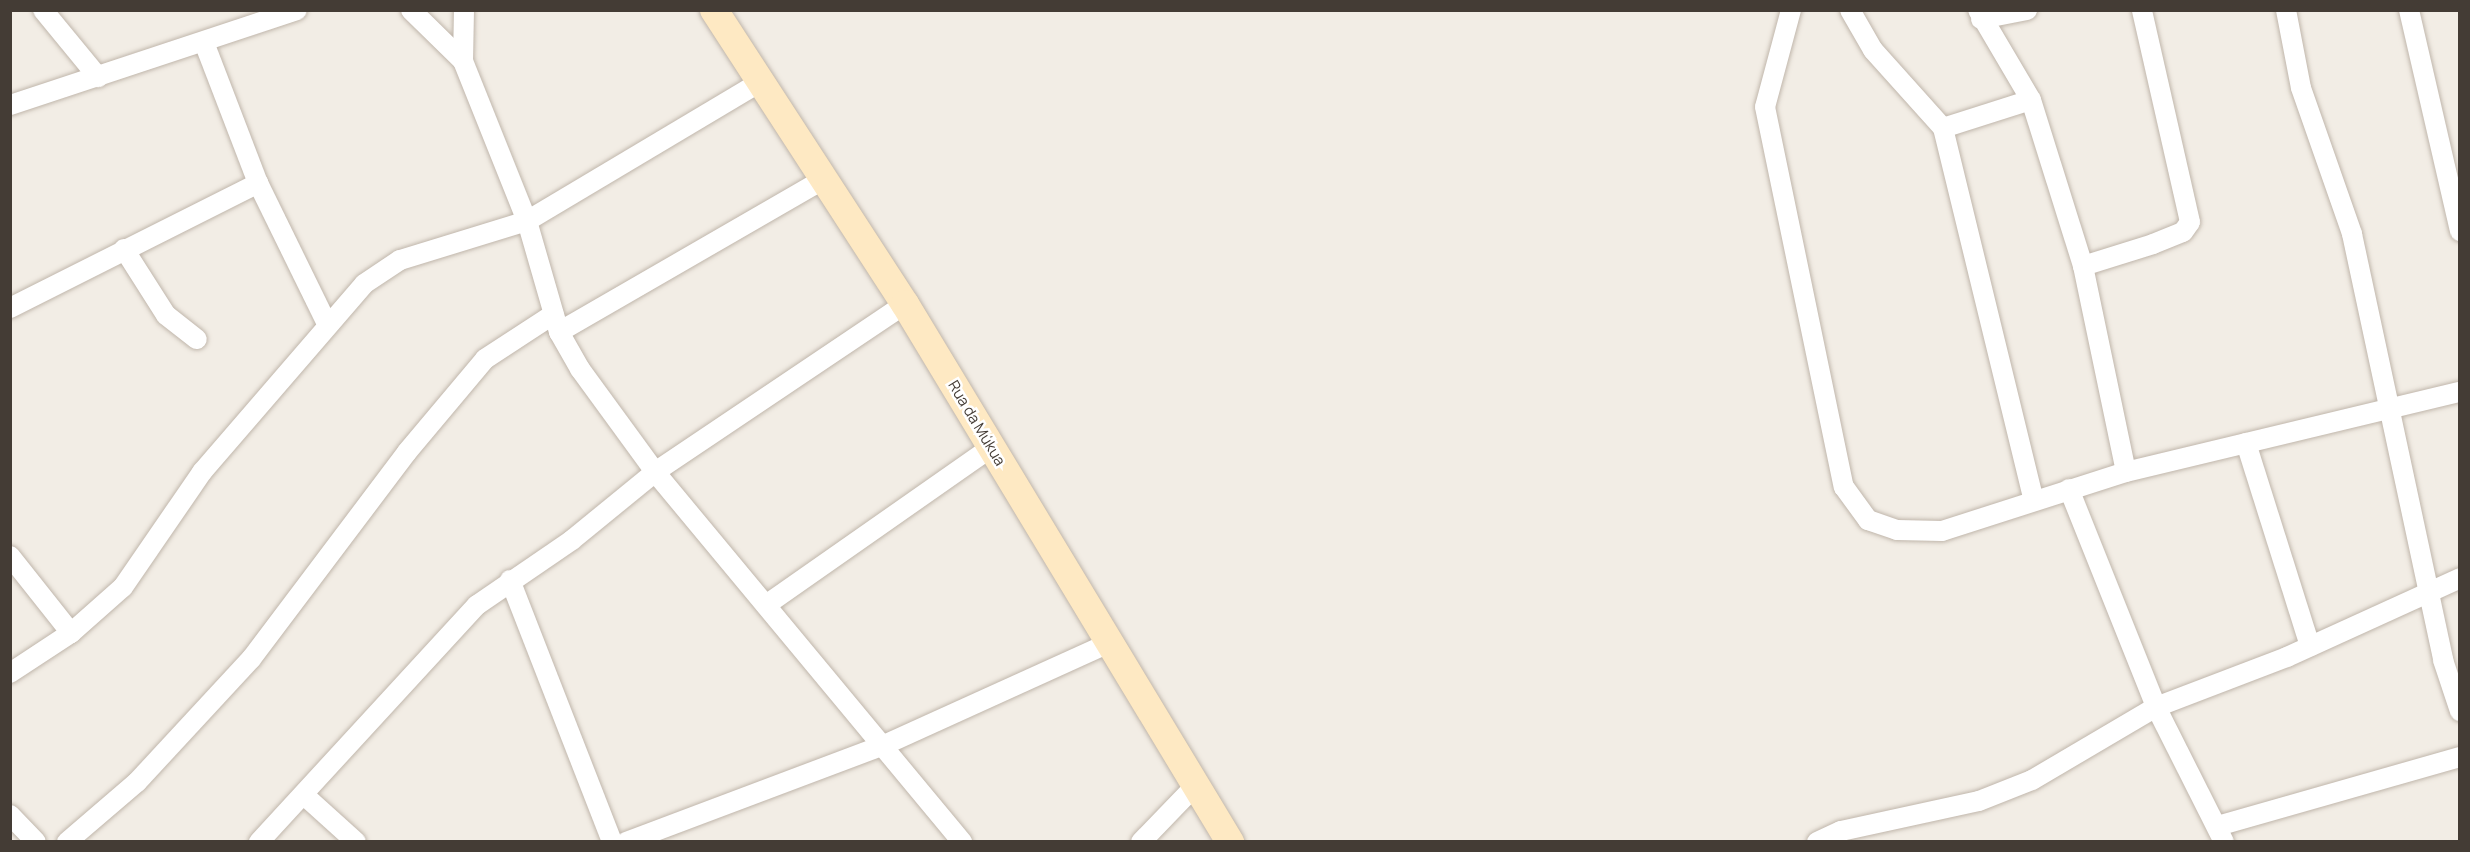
<!DOCTYPE html>
<meta charset="utf-8">
<style>
body{margin:0}
#map{position:relative;width:2470px;height:852px;overflow:hidden;background:#f2ede5;font-family:Manrope,sans-serif}
div>[style]{position:absolute}
.roads{filter:drop-shadow(0 0 2px #c0b6ab) drop-shadow(0 0 2px #c0b6ab)}
.street>*{height:20px;margin:-10px;padding:0 10px;transform-origin:10px;border-radius:10px;background:#fff}
.secondary>*{height:28px;margin:-14px;padding:0 14px;transform-origin:14px;border-radius:14px;background:#fee9c3}
span{translate:-50% -50%;white-space:nowrap;text-align:center;line-height:1.15;-webkit-text-stroke:5px #fff;paint-order:stroke}
.street-label{font-size:15px;color:#443c35}
.frame{position:absolute;inset:0;border:12px solid #443c35;pointer-events:none}
</style>
<div id="map">
<div class="roads">
<div class="street">
<i style="left:43px;top:10px;width:87px;rotate:50.6deg"></i>
<i style="left:411px;top:10px;width:73px;rotate:44.4deg"></i>
<i style="left:464px;top:10px;width:51px;rotate:91.1deg"></i>
<i style="left:463px;top:61px;width:172px;rotate:68.2deg"></i>
<i style="left:527px;top:221px;width:116px;rotate:73.9deg"></i>
<i style="left:559px;top:332px;width:43px;rotate:60.4deg"></i>
<i style="left:580px;top:369px;width:127px;rotate:53.9deg"></i>
<i style="left:655px;top:472px;width:481px;rotate:50.3deg"></i>
<i style="left:1791px;top:10px;width:100px;rotate:105deg"></i>
<i style="left:1765px;top:107px;width:388px;rotate:78.3deg"></i>
<i style="left:1844px;top:487px;width:41px;rotate:54deg"></i>
<i style="left:1868px;top:520px;width:31px;rotate:19deg"></i>
<i style="left:1897px;top:530px;width:45px;rotate:1.3deg"></i>
<i style="left:1942px;top:531px;width:193px;rotate:-17.8deg"></i>
<i style="left:2126px;top:472px;width:343px;rotate:-13.5deg"></i>
<i style="left:1850px;top:10px;width:46px;rotate:60.1deg"></i>
<i style="left:1873px;top:50px;width:105px;rotate:48.1deg"></i>
<i style="left:1943px;top:128px;width:383px;rotate:76.3deg"></i>
<i style="left:1978px;top:10px;width:104px;rotate:59.5deg"></i>
<i style="left:2031px;top:100px;width:174px;rotate:72.6deg"></i>
<i style="left:2083px;top:266px;width:210px;rotate:78.2deg"></i>
<i style="left:2286px;top:10px;width:79px;rotate:79.1deg"></i>
<i style="left:2301px;top:88px;width:155px;rotate:70.7deg"></i>
<i style="left:2352px;top:234px;width:436px;rotate:77.9deg"></i>
<i style="left:2443px;top:660px;width:54px;rotate:71.6deg"></i>
<i style="left:2409px;top:10px;width:227px;rotate:77deg"></i>
<i style="left:1981px;top:19px;width:47px;rotate:-11.1deg"></i>
<i style="left:205px;top:45px;width:148px;rotate:69deg"></i>
<i style="left:258px;top:183px;width:155px;rotate:63.9deg"></i>
<i style="left:10px;top:105px;width:302px;rotate:-18.3deg"></i>
<i style="left:1943px;top:128px;width:92px;rotate:-17.7deg"></i>
<i style="left:124px;top:249px;width:78px;rotate:57.5deg"></i>
<i style="left:166px;top:315px;width:39px;rotate:38deg"></i>
<i style="left:2083px;top:266px;width:73px;rotate:-17.4deg"></i>
<i style="left:2153px;top:244px;width:32px;rotate:-22deg"></i>
<i style="left:2183px;top:232px;width:12px;rotate:-55deg"></i>
<i style="left:2190px;top:222px;width:217px;rotate:-102.8deg"></i>
<i style="left:10px;top:308px;width:278px;rotate:-26.7deg"></i>
<i style="left:559px;top:332px;width:306px;rotate:-30deg"></i>
<i style="left:2246px;top:443px;width:213px;rotate:72.5deg"></i>
<i style="left:2069px;top:489px;width:235px;rotate:68.2deg"></i>
<i style="left:2156px;top:707px;width:151px;rotate:63.3deg"></i>
<i style="left:10px;top:556px;width:98px;rotate:51.6deg"></i>
<i style="left:510px;top:580px;width:281px;rotate:68.7deg"></i>
<i style="left:766px;top:605px;width:276px;rotate:-35deg"></i>
<i style="left:10px;top:673px;width:73px;rotate:-33.3deg"></i>
<i style="left:71px;top:633px;width:69px;rotate:-41.5deg"></i>
<i style="left:123px;top:587px;width:140px;rotate:-55.5deg"></i>
<i style="left:202px;top:472px;width:248px;rotate:-49.2deg"></i>
<i style="left:364px;top:284px;width:43px;rotate:-33.7deg"></i>
<i style="left:400px;top:260px;width:133px;rotate:-17.1deg"></i>
<i style="left:527px;top:221px;width:271px;rotate:-30.8deg"></i>
<i style="left:304px;top:795px;width:70px;rotate:42.1deg"></i>
<i style="left:10px;top:815px;width:37px;rotate:46deg"></i>
<i style="left:2218px;top:826px;width:252px;rotate:-15.9deg"></i>
<i style="left:67px;top:842px;width:92px;rotate:-40.6deg"></i>
<i style="left:137px;top:782px;width:168px;rotate:-47.2deg"></i>
<i style="left:251px;top:659px;width:259px;rotate:-53deg"></i>
<i style="left:407px;top:452px;width:121px;rotate:-50deg"></i>
<i style="left:485px;top:359px;width:82px;rotate:-33.1deg"></i>
<i style="left:259px;top:842px;width:322px;rotate:-47.4deg"></i>
<i style="left:477px;top:605px;width:115px;rotate:-34.4deg"></i>
<i style="left:572px;top:540px;width:107px;rotate:-39.3deg"></i>
<i style="left:655px;top:472px;width:301px;rotate:-33.9deg"></i>
<i style="left:626px;top:842px;width:273px;rotate:-20.6deg"></i>
<i style="left:882px;top:746px;width:252px;rotate:-24.4deg"></i>
<i style="left:1141px;top:842px;width:78px;rotate:-46deg"></i>
<i style="left:1817px;top:842px;width:26px;rotate:-25deg"></i>
<i style="left:1841px;top:831px;width:141px;rotate:-12.3deg"></i>
<i style="left:1979px;top:801px;width:57px;rotate:-21.6deg"></i>
<i style="left:2032px;top:780px;width:144px;rotate:-30.5deg"></i>
<i style="left:2156px;top:707px;width:140px;rotate:-20.9deg"></i>
<i style="left:2287px;top:657px;width:190px;rotate:-24.5deg"></i>
</div>
<div class="secondary">
<i style="left:714px;top:10px;width:351px;rotate:57deg"></i>
<i style="left:905px;top:304px;width:629px;rotate:58.86deg"></i>
</div>
</div>
<div class="street-label">
<span style="left:977px;top:423px;rotate:59deg">Rua da Múkua</span>
</div>
<div class="frame"></div>
</div>
